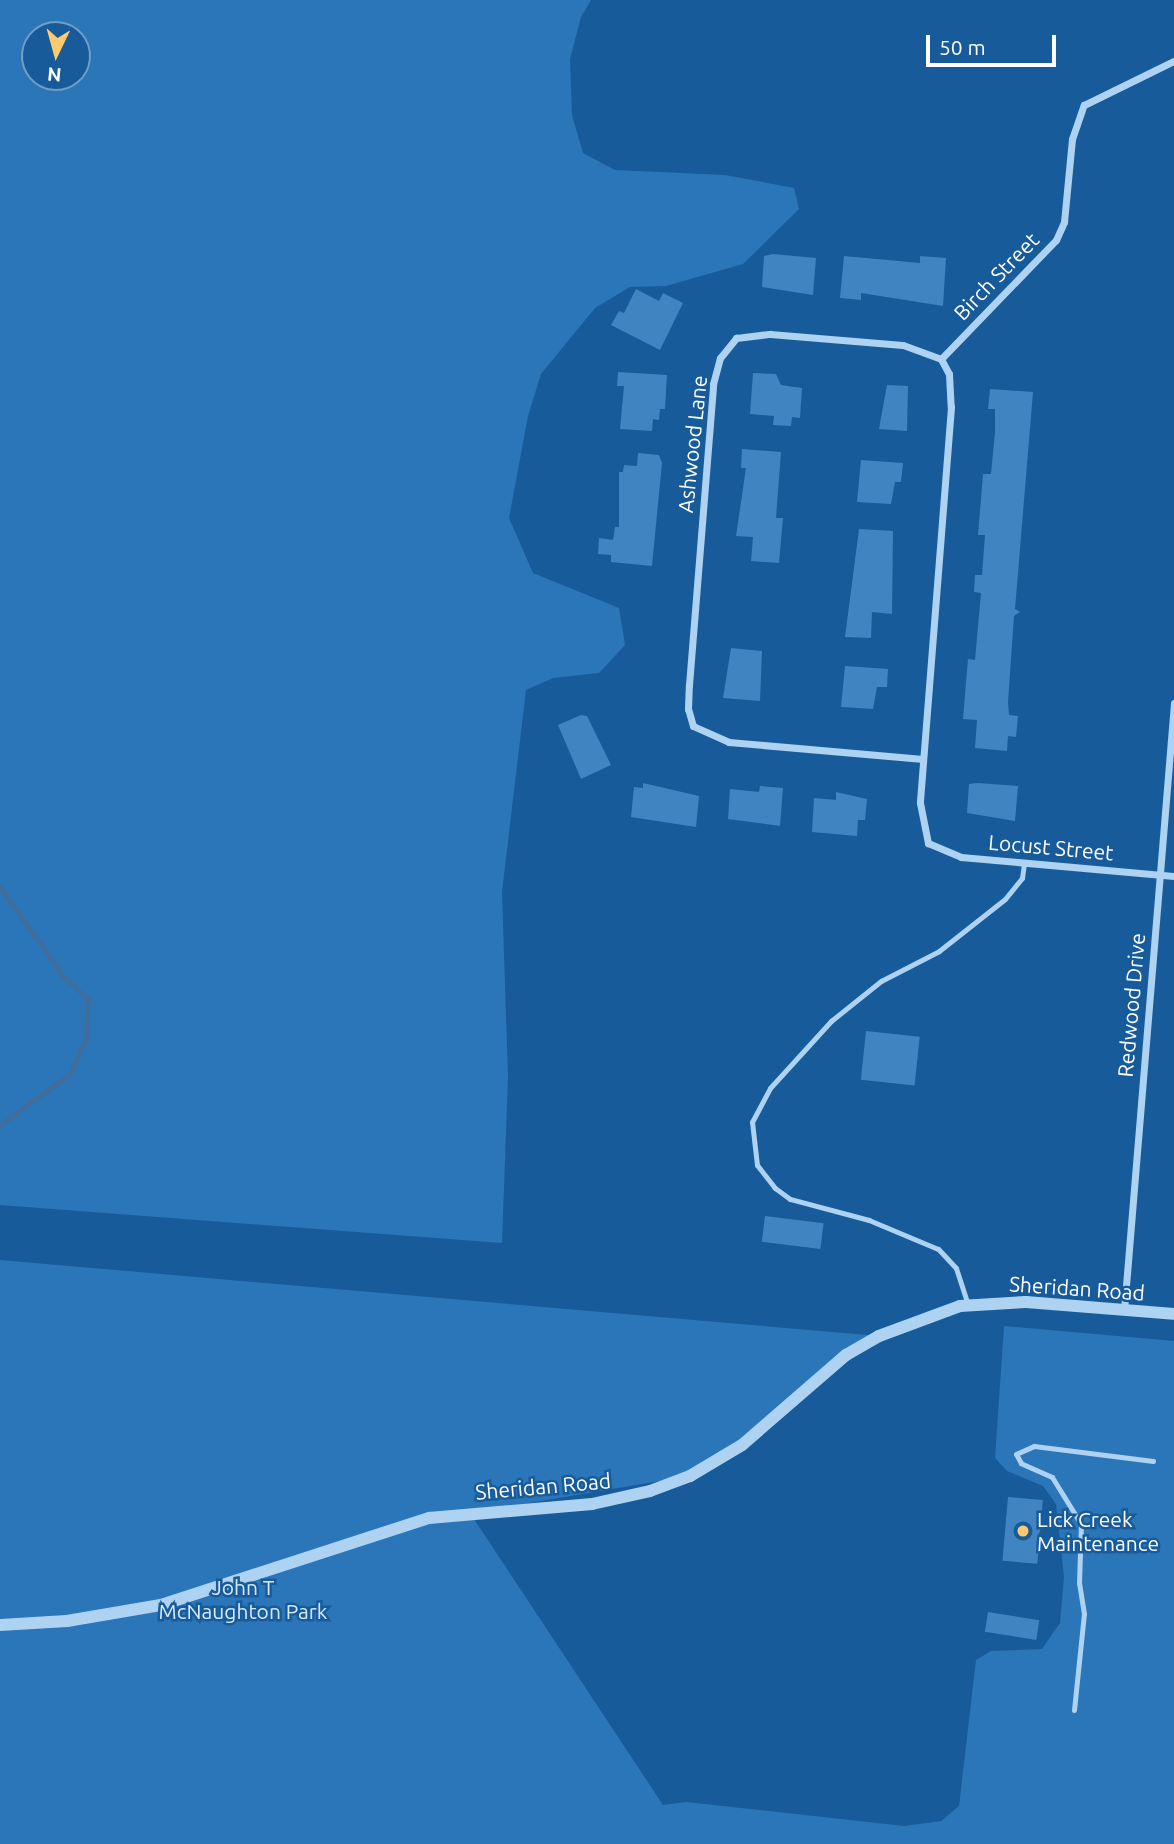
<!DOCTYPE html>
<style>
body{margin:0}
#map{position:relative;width:1174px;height:1844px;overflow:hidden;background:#175b9b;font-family:Ubuntu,sans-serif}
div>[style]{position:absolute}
.green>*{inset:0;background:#2b75b9}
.stream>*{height:5px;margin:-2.5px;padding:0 2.5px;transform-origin:2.5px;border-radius:2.5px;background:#3f6e9c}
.building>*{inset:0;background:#4084c1;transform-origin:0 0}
.service>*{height:5px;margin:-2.5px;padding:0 2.5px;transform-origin:2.5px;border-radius:2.5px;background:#add2f2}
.minor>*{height:7px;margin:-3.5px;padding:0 3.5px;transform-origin:3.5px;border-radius:3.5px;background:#add2f2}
.tertiary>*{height:12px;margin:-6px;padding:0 6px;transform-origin:6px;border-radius:6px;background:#add2f2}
.dots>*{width:19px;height:19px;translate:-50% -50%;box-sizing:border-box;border:4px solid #175b9b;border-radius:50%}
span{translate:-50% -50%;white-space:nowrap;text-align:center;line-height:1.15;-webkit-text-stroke:5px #175b9b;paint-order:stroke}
.street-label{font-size:21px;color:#fff}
.poi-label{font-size:21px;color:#fff}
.left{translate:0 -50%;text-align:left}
.park-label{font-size:21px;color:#d5eafc}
.north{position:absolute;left:21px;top:21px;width:70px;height:70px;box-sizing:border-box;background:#175b9b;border:2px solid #749dc3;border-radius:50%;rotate:185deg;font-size:19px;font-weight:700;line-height:28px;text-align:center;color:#fff}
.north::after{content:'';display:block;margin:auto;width:24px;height:32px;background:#ffca6e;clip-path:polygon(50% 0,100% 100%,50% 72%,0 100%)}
.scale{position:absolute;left:926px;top:35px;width:130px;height:32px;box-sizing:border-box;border:4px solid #fff;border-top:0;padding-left:9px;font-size:21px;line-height:24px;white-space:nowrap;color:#fff;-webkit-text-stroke:5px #175b9b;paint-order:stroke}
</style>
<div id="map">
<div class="green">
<i style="clip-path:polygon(evenodd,0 0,591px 0,581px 17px,570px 59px,572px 115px,583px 153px,615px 170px,725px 175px,794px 188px,799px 209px,743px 264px,666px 286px,630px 287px,595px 308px,541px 374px,528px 416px,509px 518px,533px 573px,619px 608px,625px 645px,599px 673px,553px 678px,526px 690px,502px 892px,508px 1077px,502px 1243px,0 1205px,0 0,35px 35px,77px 35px,77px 77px,35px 77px,35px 35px)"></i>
<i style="clip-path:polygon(0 1260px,879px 1336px,690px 1476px,470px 1513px,663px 1805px,686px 1802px,904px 1826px,941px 1821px,959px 1806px,976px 1660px,991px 1651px,1042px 1649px,1060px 1623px,1064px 1577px,1056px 1504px,1043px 1486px,1007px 1471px,995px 1458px,1004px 1326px,1174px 1341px,1174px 1844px,0 1844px)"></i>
</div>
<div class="stream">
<i style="left:0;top:887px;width:110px;rotate:54.6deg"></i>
<i style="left:64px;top:977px;width:33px;rotate:43deg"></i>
<i style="left:88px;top:999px;width:40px;rotate:92.9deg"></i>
<i style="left:86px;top:1039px;width:38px;rotate:115deg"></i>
<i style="left:70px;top:1074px;width:87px;rotate:143.9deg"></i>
</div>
<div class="building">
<i style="clip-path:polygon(773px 254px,816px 258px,813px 295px,762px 287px,764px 256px)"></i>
<i style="clip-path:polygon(844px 256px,920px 263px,920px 256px,946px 258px,943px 306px,861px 293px,861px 300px,840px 298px)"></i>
<i style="clip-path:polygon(636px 289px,659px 301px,663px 293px,683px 303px,660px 350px,611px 325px,619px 311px,624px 313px)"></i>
<i style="clip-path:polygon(618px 372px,667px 375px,665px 409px,660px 409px,659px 420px,653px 419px,652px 431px,620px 429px,624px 386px,617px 386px)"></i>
<i style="clip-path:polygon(753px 373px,776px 374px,781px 385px,802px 388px,800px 418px,792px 417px,791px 426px,773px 425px,774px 416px,750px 414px)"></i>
<i style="clip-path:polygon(887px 385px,908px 386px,907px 431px,879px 429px)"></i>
<i style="clip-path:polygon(990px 389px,1033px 392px,1015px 609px,1020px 612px,1014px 616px,1008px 702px,1009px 715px,1018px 716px,1016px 737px,1008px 736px,1007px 751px,975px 748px,977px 720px,963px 719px,968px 659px,975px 660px,977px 637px,981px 593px,974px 592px,975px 575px,982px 575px,985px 535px,978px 535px,983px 474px,991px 474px,995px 432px,995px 409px,988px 409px)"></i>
<i style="clip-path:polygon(742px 449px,781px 452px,776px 518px,783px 518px,779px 563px,751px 561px,753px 537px,736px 536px,746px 468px,741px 468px)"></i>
<i style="clip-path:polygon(638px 453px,659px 455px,662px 463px,652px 566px,611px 562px,611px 555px,598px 554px,599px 538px,613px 540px,615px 527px,619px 527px,619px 472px,623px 472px,624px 465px,637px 466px)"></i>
<i style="clip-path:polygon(861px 460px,903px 463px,901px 482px,895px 482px,891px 504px,857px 502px)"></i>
<i style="clip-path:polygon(859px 529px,893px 531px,892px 614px,872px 612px,871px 638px,845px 637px)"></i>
<i style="clip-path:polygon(731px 648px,762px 651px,760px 701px,723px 698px)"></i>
<i style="clip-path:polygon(845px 666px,888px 669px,887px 687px,877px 687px,873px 709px,841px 707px)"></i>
<i style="clip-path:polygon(581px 715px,587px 716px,611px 765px,581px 779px,558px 725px)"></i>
<i style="clip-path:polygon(643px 783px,699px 796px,696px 827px,631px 817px,634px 787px,643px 788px)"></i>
<i style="clip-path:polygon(978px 783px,1018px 786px,1015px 821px,967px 813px,969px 784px)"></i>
<i style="clip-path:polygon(760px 786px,783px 788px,780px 826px,728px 819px,730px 789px,759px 792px)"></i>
<i style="clip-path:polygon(836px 792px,867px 799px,865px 820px,858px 820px,857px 836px,812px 832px,814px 798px,836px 800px)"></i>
<i style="left:866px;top:1031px;width:54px;height:49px;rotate:6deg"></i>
<i style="left:765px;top:1216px;width:59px;height:26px;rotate:7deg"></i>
<i style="left:1008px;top:1497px;width:35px;height:64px;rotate:5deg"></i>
<i style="left:988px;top:1612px;width:52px;height:20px;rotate:9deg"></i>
</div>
<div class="service">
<i style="left:968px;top:1305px;width:39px;rotate:-108deg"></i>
<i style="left:956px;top:1268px;width:26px;rotate:-133deg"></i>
<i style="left:938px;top:1249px;width:75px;rotate:-157.2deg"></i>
<i style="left:869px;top:1220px;width:82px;rotate:-165.1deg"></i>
<i style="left:790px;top:1199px;width:19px;rotate:-144deg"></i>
<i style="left:775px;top:1188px;width:29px;rotate:-128deg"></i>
<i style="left:757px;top:1165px;width:43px;rotate:-96.6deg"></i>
<i style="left:752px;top:1122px;width:38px;rotate:-62deg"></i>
<i style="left:770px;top:1088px;width:91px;rotate:-47.7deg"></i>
<i style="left:831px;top:1021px;width:64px;rotate:-38.7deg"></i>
<i style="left:881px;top:981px;width:65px;rotate:-27.3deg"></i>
<i style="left:939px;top:951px;width:84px;rotate:-38.2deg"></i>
<i style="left:1005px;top:899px;width:27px;rotate:-51deg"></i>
<i style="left:1022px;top:878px;width:15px;rotate:-82deg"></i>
<i style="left:1074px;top:1710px;width:97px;rotate:-84.1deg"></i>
<i style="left:1084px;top:1614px;width:31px;rotate:-99deg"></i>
<i style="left:1079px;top:1583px;width:59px;rotate:-88.1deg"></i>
<i style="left:1081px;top:1524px;width:55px;rotate:-121.7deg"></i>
<i style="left:1052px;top:1477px;width:34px;rotate:-156deg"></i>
<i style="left:1021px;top:1463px;width:10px;rotate:-119deg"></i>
<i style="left:1016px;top:1454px;width:20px;rotate:-24deg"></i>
<i style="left:1034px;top:1446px;width:120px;rotate:7.2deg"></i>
</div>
<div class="minor">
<i style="left:941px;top:359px;width:165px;rotate:-46deg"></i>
<i style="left:1056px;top:240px;width:20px;rotate:-66deg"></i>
<i style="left:1064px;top:222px;width:83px;rotate:-84.5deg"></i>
<i style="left:1072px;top:139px;width:36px;rotate:-71deg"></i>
<i style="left:1084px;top:105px;width:100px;rotate:-26.1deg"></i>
<i style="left:923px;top:759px;width:195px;rotate:-175deg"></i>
<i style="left:729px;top:742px;width:39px;rotate:-156deg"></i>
<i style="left:693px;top:726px;width:18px;rotate:-106deg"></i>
<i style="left:688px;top:709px;width:24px;rotate:-88deg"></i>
<i style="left:689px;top:685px;width:302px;rotate:-85.4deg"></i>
<i style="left:713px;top:384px;width:27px;rotate:-75deg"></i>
<i style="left:720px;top:358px;width:26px;rotate:-51deg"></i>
<i style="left:736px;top:338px;width:34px;rotate:-7deg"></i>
<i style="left:770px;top:334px;width:133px;rotate:4.7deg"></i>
<i style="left:903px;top:345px;width:40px;rotate:20.2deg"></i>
<i style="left:941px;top:359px;width:17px;rotate:62deg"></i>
<i style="left:949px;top:374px;width:33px;rotate:87deg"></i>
<i style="left:951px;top:407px;width:397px;rotate:94.5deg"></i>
<i style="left:920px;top:803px;width:41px;rotate:78.7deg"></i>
<i style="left:928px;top:843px;width:36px;rotate:23deg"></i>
<i style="left:961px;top:857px;width:214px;rotate:5.1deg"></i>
<i style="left:1124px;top:1310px;width:609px;rotate:-85.29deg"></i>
</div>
<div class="tertiary">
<i style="left:0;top:1625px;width:67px;rotate:-3.4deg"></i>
<i style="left:67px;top:1621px;width:95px;rotate:-9.7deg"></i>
<i style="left:161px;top:1605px;width:282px;rotate:-18deg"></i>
<i style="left:429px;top:1518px;width:164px;rotate:-4.9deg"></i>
<i style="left:592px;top:1504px;width:59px;rotate:-12.6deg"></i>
<i style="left:650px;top:1491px;width:43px;rotate:-20.6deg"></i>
<i style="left:690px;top:1476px;width:61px;rotate:-30.8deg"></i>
<i style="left:742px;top:1445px;width:138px;rotate:-40.9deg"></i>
<i style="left:846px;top:1355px;width:38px;rotate:-30deg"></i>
<i style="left:879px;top:1336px;width:86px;rotate:-20.3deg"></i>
<i style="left:960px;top:1306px;width:66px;rotate:-3.5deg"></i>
<i style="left:1026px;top:1302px;width:148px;rotate:4.6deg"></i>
</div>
<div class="dots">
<i style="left:1023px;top:1531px;background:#ffca6e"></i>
</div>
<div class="street-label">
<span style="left:996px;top:276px;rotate:-46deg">Birch Street</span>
<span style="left:692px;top:444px;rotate:-84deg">Ashwood Lane</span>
<span style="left:1051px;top:847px;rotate:5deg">Locust Street</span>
<span style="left:1131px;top:1005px;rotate:-85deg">Redwood Drive</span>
<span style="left:1077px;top:1288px;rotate:4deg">Sheridan Road</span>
<span style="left:543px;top:1486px;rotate:-5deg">Sheridan Road</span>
</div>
<div class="poi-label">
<span class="left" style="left:1037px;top:1531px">Lick Creek<br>Maintenance</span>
</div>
<div class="park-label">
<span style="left:243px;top:1599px">John T<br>McNaughton Park</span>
</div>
<div class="north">N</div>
<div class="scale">50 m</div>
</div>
